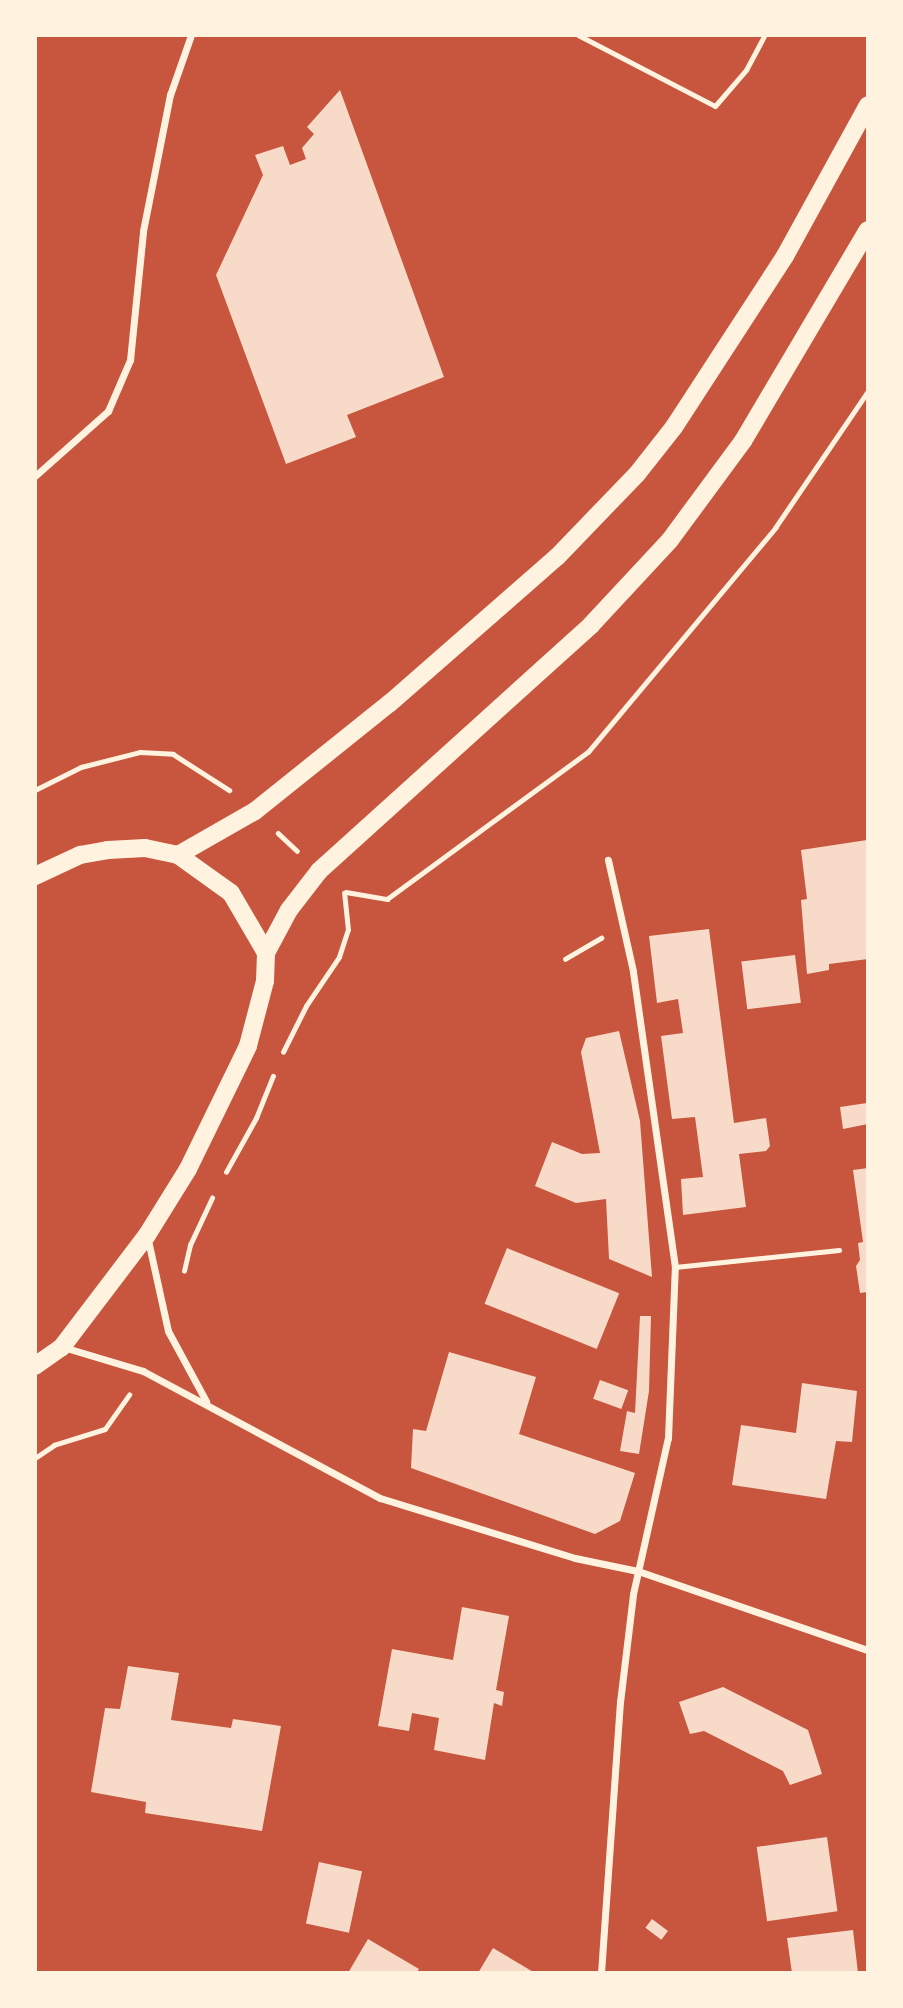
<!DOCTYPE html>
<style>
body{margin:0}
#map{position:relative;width:903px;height:2008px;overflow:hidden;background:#c8553d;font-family:"Work Sans",sans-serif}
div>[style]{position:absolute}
.building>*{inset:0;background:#f7dbc8;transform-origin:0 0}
.path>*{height:4.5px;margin:-2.25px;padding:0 2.25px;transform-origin:2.25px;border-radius:2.25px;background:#fff3e0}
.service>*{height:5px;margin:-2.5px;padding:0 2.5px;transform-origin:2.5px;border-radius:2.5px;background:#fff3e0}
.minor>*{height:7px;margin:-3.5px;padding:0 3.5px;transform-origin:3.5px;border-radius:3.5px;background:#fff3e0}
.primary>*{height:18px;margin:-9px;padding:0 9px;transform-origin:9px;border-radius:9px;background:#fff3e0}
span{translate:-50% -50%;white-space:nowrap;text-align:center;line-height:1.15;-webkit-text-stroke:5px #fff3e0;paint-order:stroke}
.frame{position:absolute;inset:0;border:37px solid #fff3e0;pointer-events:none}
</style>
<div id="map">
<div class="building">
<i style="clip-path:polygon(340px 90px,444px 377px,347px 415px,356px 437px,286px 464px,216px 275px,263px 175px,255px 155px,283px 146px,290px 165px,306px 159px,302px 148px,314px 134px,307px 127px)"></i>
<i style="clip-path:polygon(867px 840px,868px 959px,829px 964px,829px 970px,807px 974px,801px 900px,807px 899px,801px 850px)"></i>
<i style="clip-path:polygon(709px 929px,734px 1123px,766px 1118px,770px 1146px,766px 1151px,739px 1154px,746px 1207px,683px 1215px,681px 1179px,703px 1177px,695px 1117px,672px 1119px,661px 1036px,683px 1033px,678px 999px,657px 1003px,649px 936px)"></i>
<i style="left:795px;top:955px;width:48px;height:54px;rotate:83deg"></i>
<i style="clip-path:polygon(619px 1031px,640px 1121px,652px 1277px,609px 1259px,606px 1199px,576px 1203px,535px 1186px,552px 1142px,582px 1154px,600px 1153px,581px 1052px,586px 1038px)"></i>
<i style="clip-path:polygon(867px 1103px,868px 1124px,843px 1129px,840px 1107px)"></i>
<i style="clip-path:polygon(868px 1168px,868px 1292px,860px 1293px,856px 1266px,860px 1260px,858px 1243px,863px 1242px,853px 1170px)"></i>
<i style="left:507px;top:1248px;width:121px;height:60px;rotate:22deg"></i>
<i style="clip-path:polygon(640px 1316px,651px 1316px,649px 1391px,639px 1454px,620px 1451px,627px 1411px,635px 1413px)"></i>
<i style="clip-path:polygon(449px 1352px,536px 1377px,519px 1434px,635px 1473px,620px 1521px,595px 1534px,411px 1468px,413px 1429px,426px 1431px)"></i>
<i style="left:600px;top:1380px;width:30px;height:20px;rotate:20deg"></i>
<i style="clip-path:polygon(802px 1383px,857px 1391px,852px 1442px,836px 1441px,826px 1499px,732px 1485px,741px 1425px,796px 1433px)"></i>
<i style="clip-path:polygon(462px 1607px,509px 1616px,496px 1690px,504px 1692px,502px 1706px,494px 1703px,485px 1760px,434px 1750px,439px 1718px,412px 1713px,409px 1731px,378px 1726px,392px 1649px,453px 1660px)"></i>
<i style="clip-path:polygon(128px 1666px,179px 1673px,171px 1720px,231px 1728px,233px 1719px,281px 1726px,262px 1831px,145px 1813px,146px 1802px,91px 1792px,105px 1708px,120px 1709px)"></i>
<i style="clip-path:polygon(723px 1687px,808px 1730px,822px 1774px,790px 1785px,783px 1771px,704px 1731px,690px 1734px,679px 1702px)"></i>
<i style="left:827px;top:1837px;width:75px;height:71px;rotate:82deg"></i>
<i style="left:319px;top:1862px;width:44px;height:63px;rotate:12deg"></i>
<i style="left:652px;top:1919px;width:20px;height:11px;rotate:37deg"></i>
<i style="clip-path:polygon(853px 1930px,858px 1973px,792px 1973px,787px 1938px)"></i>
<i style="clip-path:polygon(368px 1939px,419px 1969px,416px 1973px,348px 1973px)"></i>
<i style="clip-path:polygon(493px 1948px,535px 1973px,478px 1973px)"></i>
</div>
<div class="path">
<i style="left:35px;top:790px;width:51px;rotate:-26.6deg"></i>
<i style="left:81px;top:767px;width:61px;rotate:-14.3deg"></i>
<i style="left:140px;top:752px;width:33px;rotate:3deg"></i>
<i style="left:173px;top:754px;width:67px;rotate:32.7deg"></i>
<i style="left:278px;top:833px;width:26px;rotate:43deg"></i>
<i style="left:346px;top:892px;width:42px;rotate:9.7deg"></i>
<i style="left:387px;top:899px;width:249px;rotate:-36.2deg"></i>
<i style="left:588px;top:752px;width:292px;rotate:-50.1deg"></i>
<i style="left:775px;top:528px;width:166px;rotate:-55.8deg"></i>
<i style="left:565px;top:959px;width:42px;rotate:-30.3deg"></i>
<i style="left:283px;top:1052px;width:51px;rotate:-63.4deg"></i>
<i style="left:306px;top:1006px;width:59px;rotate:-56deg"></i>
<i style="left:339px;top:957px;width:28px;rotate:-72deg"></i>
<i style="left:348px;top:930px;width:37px;rotate:-96deg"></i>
<i style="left:226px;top:1172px;width:62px;rotate:-60.9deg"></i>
<i style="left:256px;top:1118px;width:45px;rotate:-68deg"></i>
<i style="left:184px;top:1271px;width:27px;rotate:-77deg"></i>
<i style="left:190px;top:1245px;width:52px;rotate:-64.9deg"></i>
<i style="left:35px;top:1458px;width:23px;rotate:-34deg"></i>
<i style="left:54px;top:1445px;width:53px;rotate:-17.4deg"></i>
<i style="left:105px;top:1429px;width:42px;rotate:-54.8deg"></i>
</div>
<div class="service">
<i style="left:578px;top:35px;width:154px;rotate:27.4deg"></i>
<i style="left:715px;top:106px;width:48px;rotate:-49.3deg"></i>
<i style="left:746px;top:70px;width:40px;rotate:-62deg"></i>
<i style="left:675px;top:1267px;width:165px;rotate:-5.9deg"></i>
</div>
<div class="minor">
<i style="left:35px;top:476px;width:98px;rotate:-41.7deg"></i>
<i style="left:108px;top:411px;width:56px;rotate:-66.7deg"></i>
<i style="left:130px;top:360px;width:130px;rotate:-84.2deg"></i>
<i style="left:143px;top:231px;width:139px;rotate:-78.8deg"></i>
<i style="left:170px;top:95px;width:64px;rotate:-70.7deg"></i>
<i style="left:148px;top:1240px;width:93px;rotate:77.6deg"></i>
<i style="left:168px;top:1331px;width:80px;rotate:61.5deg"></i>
<i style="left:63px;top:1347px;width:84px;rotate:16.7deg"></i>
<i style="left:143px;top:1371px;width:269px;rotate:28.2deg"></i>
<i style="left:380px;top:1498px;width:204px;rotate:17.1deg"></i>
<i style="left:575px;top:1558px;width:64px;rotate:11.7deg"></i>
<i style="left:638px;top:1571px;width:243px;rotate:19deg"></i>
<i style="left:601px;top:1973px;width:272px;rotate:-86deg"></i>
<i style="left:620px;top:1702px;width:109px;rotate:-83.1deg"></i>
<i style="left:633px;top:1594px;width:160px;rotate:-77.4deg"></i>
<i style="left:668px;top:1438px;width:171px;rotate:-87.7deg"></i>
<i style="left:675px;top:1267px;width:299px;rotate:-98.1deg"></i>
<i style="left:633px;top:971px;width:114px;rotate:-102.7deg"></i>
</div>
<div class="primary">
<i style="left:178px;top:855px;width:89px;rotate:-29.7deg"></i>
<i style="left:255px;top:811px;width:173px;rotate:-38.7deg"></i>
<i style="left:390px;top:703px;width:222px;rotate:-41.2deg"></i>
<i style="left:557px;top:557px;width:115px;rotate:-46.1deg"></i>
<i style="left:637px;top:474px;width:60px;rotate:-51.8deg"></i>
<i style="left:674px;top:427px;width:204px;rotate:-57deg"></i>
<i style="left:785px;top:256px;width:172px;rotate:-61.2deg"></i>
<i style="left:35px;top:876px;width:50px;rotate:-25deg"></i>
<i style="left:80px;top:855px;width:28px;rotate:-10deg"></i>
<i style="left:108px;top:850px;width:37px;rotate:-3deg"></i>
<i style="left:145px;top:848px;width:34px;rotate:12deg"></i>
<i style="left:178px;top:855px;width:65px;rotate:35.6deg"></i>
<i style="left:231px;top:893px;width:69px;rotate:59.7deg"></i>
<i style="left:266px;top:953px;width:28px;rotate:92deg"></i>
<i style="left:265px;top:981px;width:67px;rotate:104.7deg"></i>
<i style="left:248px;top:1046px;width:137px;rotate:116deg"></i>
<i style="left:188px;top:1169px;width:78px;rotate:121.8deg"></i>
<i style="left:147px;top:1235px;width:141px;rotate:127.2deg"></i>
<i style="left:62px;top:1347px;width:33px;rotate:145deg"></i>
<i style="left:266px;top:953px;width:49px;rotate:-61.9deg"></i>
<i style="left:289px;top:910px;width:49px;rotate:-52.4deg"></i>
<i style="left:319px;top:871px;width:367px;rotate:-42.1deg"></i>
<i style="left:591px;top:625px;width:116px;rotate:-47.1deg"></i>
<i style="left:670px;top:540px;width:123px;rotate:-53.6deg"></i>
<i style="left:743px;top:441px;width:245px;rotate:-59.4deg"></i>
</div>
<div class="frame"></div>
</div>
